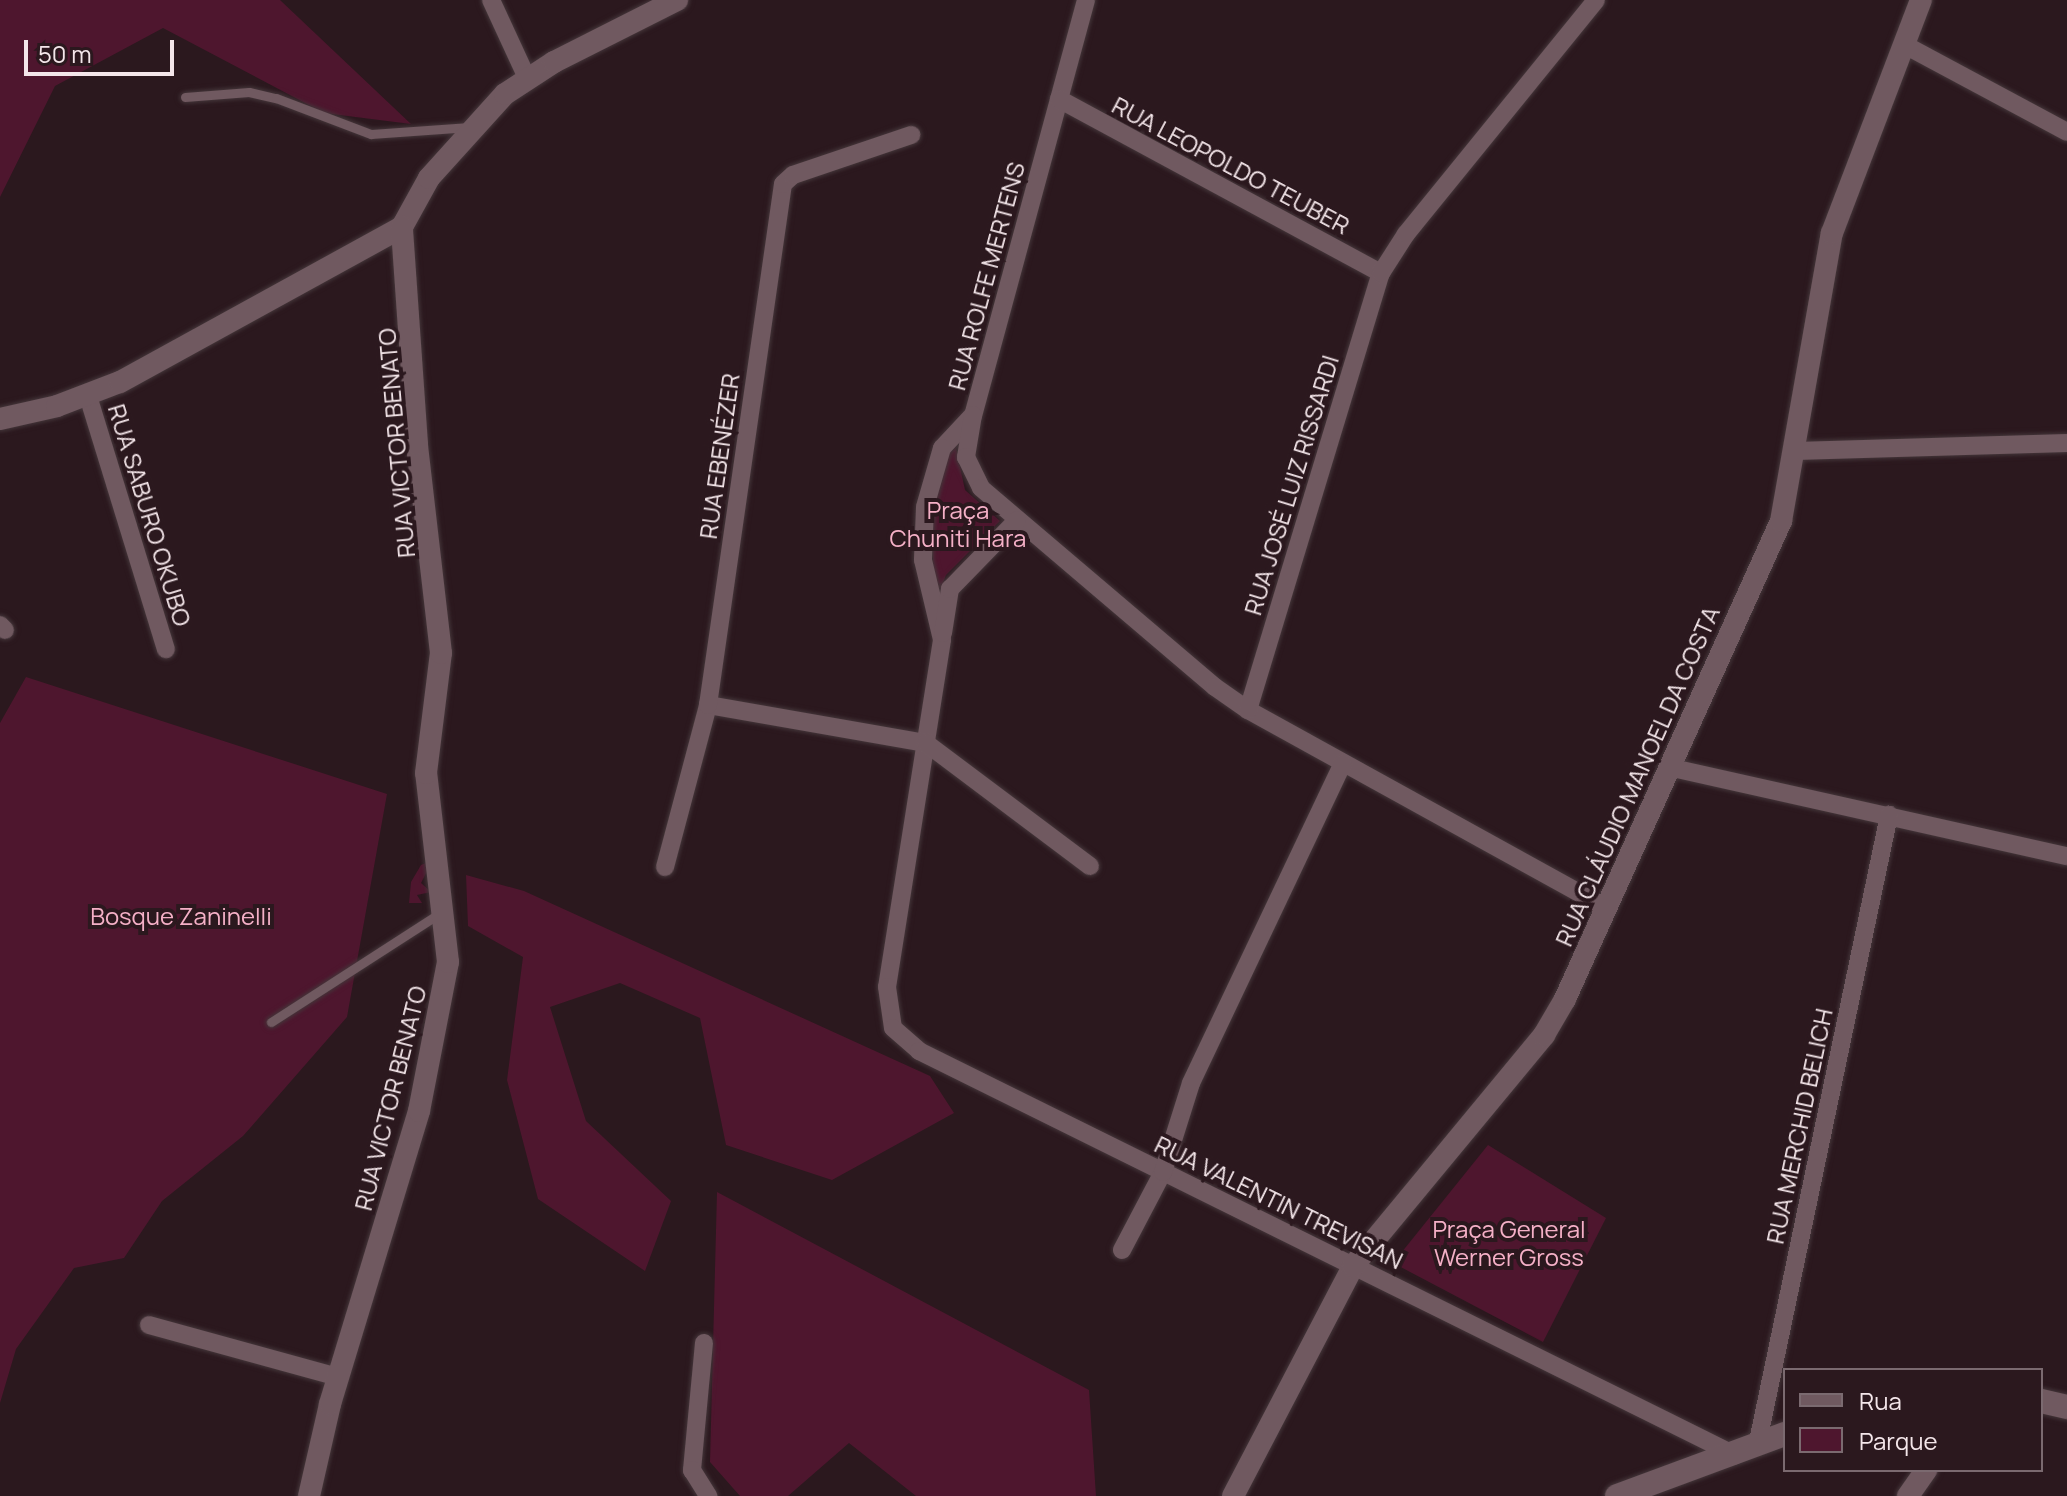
<!DOCTYPE html>
<meta charset="utf-8">
<style>
body{margin:0}
#map{position:relative;width:2067px;height:1496px;overflow:hidden;background:#2b181e;font-family:Manrope,sans-serif}
div>[style]{position:absolute}
.green>*{inset:0;background:#4e162e}
.roads{filter:drop-shadow(0 0 2px #44363a) drop-shadow(0 0 2px #44363a)}
.service>*{height:9px;margin:-4.5px;padding:0 4.5px;transform-origin:4.5px;border-radius:4.5px;background:#705960}
.minor>*{height:18px;margin:-9px;padding:0 9px;transform-origin:9px;border-radius:9px;background:#705960}
.tertiary>*{height:22px;margin:-11px;padding:0 11px;transform-origin:11px;border-radius:11px;background:#705960}
.secondary>*{height:24px;margin:-12px;padding:0 12px;transform-origin:12px;border-radius:12px;background:#705960}
span{translate:-50% -50%;white-space:nowrap;text-align:center;line-height:1.15;-webkit-text-stroke:8px #2b181e;paint-order:stroke}
.street-label{font-size:24px;color:#f4e6ea}
.park-label{font-size:24px;color:#f5b0c7}
.legend{position:absolute;left:1783px;top:1368px;width:260px;height:104px;box-sizing:border-box;background:#2b181e;border:2px solid #7b6a70;margin:0;padding:10px 14px;list-style:none;font-size:24px;color:#f4e6ea}
.legend li{display:flex;align-items:center;gap:16px;height:40px}
.legend b{width:40px;border:2px solid #7b6a70}
.scale{position:absolute;left:24px;top:40px;width:150px;height:36px;box-sizing:border-box;border:4px solid #f4e6ea;border-top:0;padding-left:10px;font-size:24px;line-height:28px;white-space:nowrap;color:#f4e6ea;-webkit-text-stroke:6px #2b181e;paint-order:stroke}
</style>
<div id="map">
<div class="green">
<i style="clip-path:polygon(0 0,280px 0,411px 124px,324px 113px,163px 28px,55px 86px,0 197px)"></i>
<i style="clip-path:polygon(956px 448px,965px 490px,1000px 521px,946px 575px,936px 601px,930px 519px,948px 454px)"></i>
<i style="clip-path:polygon(26px 677px,387px 794px,347px 1017px,243px 1136px,162px 1201px,124px 1258px,74px 1268px,16px 1349px,0 1403px,0 723px)"></i>
<i style="clip-path:polygon(433px 860px,421px 883px,431px 892px,417px 895px,422px 903px,409px 903px,411px 882px,421px 865px)"></i>
<i style="clip-path:polygon(466px 875px,524px 891px,930px 1076px,954px 1113px,832px 1180px,726px 1145px,700px 1018px,620px 983px,550px 1007px,586px 1121px,671px 1201px,645px 1271px,538px 1199px,507px 1080px,523px 957px,468px 926px)"></i>
<i style="clip-path:polygon(1488px 1145px,1606px 1218px,1543px 1342px,1393px 1263px)"></i>
<i style="clip-path:polygon(717px 1192px,1089px 1390px,1096px 1496px,916px 1496px,849px 1443px,788px 1496px,740px 1496px,710px 1462px)"></i>
</div>
<div class="roads">
<div class="service">
<i style="left:185px;top:97px;width:64px;rotate:-4.5deg"></i>
<i style="left:249px;top:92px;width:28px;rotate:13deg"></i>
<i style="left:276px;top:98px;width:102px;rotate:20.8deg"></i>
<i style="left:371px;top:134px;width:99px;rotate:-4deg"></i>
<i style="left:271px;top:1022px;width:203px;rotate:-32.8deg"></i>
</div>
<div class="minor">
<i style="left:491px;top:0;width:86px;rotate:65.2deg"></i>
<i style="left:1086px;top:0;width:430px;rotate:105.2deg"></i>
<i style="left:973px;top:415px;width:45px;rotate:133.2deg"></i>
<i style="left:942px;top:448px;width:61px;rotate:106.1deg"></i>
<i style="left:925px;top:507px;width:53px;rotate:92.2deg"></i>
<i style="left:923px;top:560px;width:82px;rotate:76.6deg"></i>
<i style="left:942px;top:640px;width:351px;rotate:99deg"></i>
<i style="left:887px;top:987px;width:41px;rotate:81.7deg"></i>
<i style="left:893px;top:1028px;width:35px;rotate:41deg"></i>
<i style="left:919px;top:1051px;width:911px;rotate:26.34deg"></i>
<i style="left:1903px;top:44px;width:186px;rotate:28.2deg"></i>
<i style="left:1059px;top:99px;width:366px;rotate:28.4deg"></i>
<i style="left:88px;top:396px;width:265px;rotate:72.9deg"></i>
<i style="left:973px;top:415px;width:43px;rotate:99.5deg"></i>
<i style="left:966px;top:457px;width:34px;rotate:64deg"></i>
<i style="left:981px;top:488px;width:307px;rotate:40.4deg"></i>
<i style="left:1215px;top:687px;width:40px;rotate:34.9deg"></i>
<i style="left:1248px;top:710px;width:408px;rotate:28.9deg"></i>
<i style="left:1796px;top:451px;width:271px;rotate:-1.7deg"></i>
<i style="left:0;top:625px;width:7px;rotate:45deg"></i>
<i style="left:943px;top:633px;width:45px;rotate:-81deg"></i>
<i style="left:950px;top:589px;width:96px;rotate:-45.8deg"></i>
<i style="left:708px;top:705px;width:221px;rotate:9.9deg"></i>
<i style="left:926px;top:743px;width:205px;rotate:36.9deg"></i>
<i style="left:1248px;top:710px;width:457px;rotate:-73.1deg"></i>
<i style="left:1381px;top:273px;width:46px;rotate:-57.3deg"></i>
<i style="left:1406px;top:234px;width:301px;rotate:-50.9deg"></i>
<i style="left:1668px;top:767px;width:409px;rotate:12.6deg"></i>
<i style="left:665px;top:867px;width:168px;rotate:-75.1deg"></i>
<i style="left:708px;top:705px;width:526px;rotate:-81.81deg"></i>
<i style="left:783px;top:184px;width:13px;rotate:-42deg"></i>
<i style="left:793px;top:175px;width:125px;rotate:-18.7deg"></i>
<i style="left:1122px;top:1250px;width:88px;rotate:-62.3deg"></i>
<i style="left:1163px;top:1172px;width:93px;rotate:-72.5deg"></i>
<i style="left:1191px;top:1083px;width:354px;rotate:-64.6deg"></i>
<i style="left:149px;top:1325px;width:196px;rotate:15.4deg"></i>
<i style="left:704px;top:1343px;width:128px;rotate:95.4deg"></i>
<i style="left:692px;top:1470px;width:31px;rotate:58deg"></i>
<i style="left:1757px;top:1446px;width:645px;rotate:-78.18deg"></i>
</div>
<div class="tertiary">
<i style="left:0;top:419px;width:58px;rotate:-12.8deg"></i>
<i style="left:57px;top:406px;width:67px;rotate:-20.9deg"></i>
<i style="left:120px;top:382px;width:322px;rotate:-28.8deg"></i>
<i style="left:402px;top:227px;width:56px;rotate:-61.1deg"></i>
<i style="left:429px;top:178px;width:113px;rotate:-47.9deg"></i>
<i style="left:505px;top:94px;width:59px;rotate:-33.1deg"></i>
<i style="left:554px;top:62px;width:138px;rotate:-26.8deg"></i>
<i style="left:309px;top:1496px;width:94px;rotate:-77.1deg"></i>
<i style="left:330px;top:1404px;width:306px;rotate:-73.1deg"></i>
<i style="left:419px;top:1111px;width:152px;rotate:-79deg"></i>
<i style="left:448px;top:962px;width:190px;rotate:-96.6deg"></i>
<i style="left:426px;top:773px;width:121px;rotate:-82.9deg"></i>
<i style="left:441px;top:653px;width:210px;rotate:-96.6deg"></i>
<i style="left:417px;top:444px;width:218px;rotate:-94deg"></i>
<i style="left:1233px;top:1496px;width:259px;rotate:-62.4deg"></i>
<i style="left:1353px;top:1266px;width:300px;rotate:-50.4deg"></i>
<i style="left:1544px;top:1035px;width:42px;rotate:-59.7deg"></i>
<i style="left:1565px;top:999px;width:525px;rotate:-65.68deg"></i>
<i style="left:1781px;top:521px;width:292px;rotate:-80deg"></i>
<i style="left:1832px;top:233px;width:249px;rotate:-69.1deg"></i>
<i style="left:1908px;top:1496px;width:32px;rotate:-55deg"></i>
</div>
<div class="secondary">
<i style="left:2041px;top:1401px;width:27px;rotate:13deg"></i>
<i style="left:1617px;top:1496px;width:179px;rotate:-20.3deg"></i>
</div>
</div>
<div class="street-label">
<span style="left:1231px;top:165px;rotate:28deg">RUA LEOPOLDO TEUBER</span>
<span style="left:986px;top:276px;rotate:-75deg">RUA ROLFE MERTENS</span>
<span style="left:396px;top:443px;rotate:-95deg">RUA VICTOR BENATO</span>
<span style="left:719px;top:456px;rotate:-82deg">RUA EBENÉZER</span>
<span style="left:1291px;top:485px;rotate:-73deg">RUA JOSÉ LUIZ RISSARDI</span>
<span style="left:150px;top:515px;rotate:73deg">RUA SABURO OKUBO</span>
<span style="left:1637px;top:776px;rotate:-66deg">RUA CLÁUDIO MANOEL DA COSTA</span>
<span style="left:390px;top:1098px;rotate:-76deg">RUA VICTOR BENATO</span>
<span style="left:1799px;top:1126px;rotate:-78deg">RUA MERCHID BELICH</span>
<span style="left:1279px;top:1202px;rotate:26deg">RUA VALENTIN TREVISAN</span>
</div>
<div class="park-label">
<span style="left:958px;top:524px">Praça<br>Chuniti Hara</span>
<span style="left:181px;top:916px">Bosque Zaninelli</span>
<span style="left:1509px;top:1243px">Praça General<br>Werner Gross</span>
</div>
<ul class="legend">
<li><b style="height:10px;background:#705960"></b>Rua</li>
<li><b style="height:22px;background:#4e162e"></b>Parque</li>
</ul>
<div class="scale">50 m</div>
</div>
